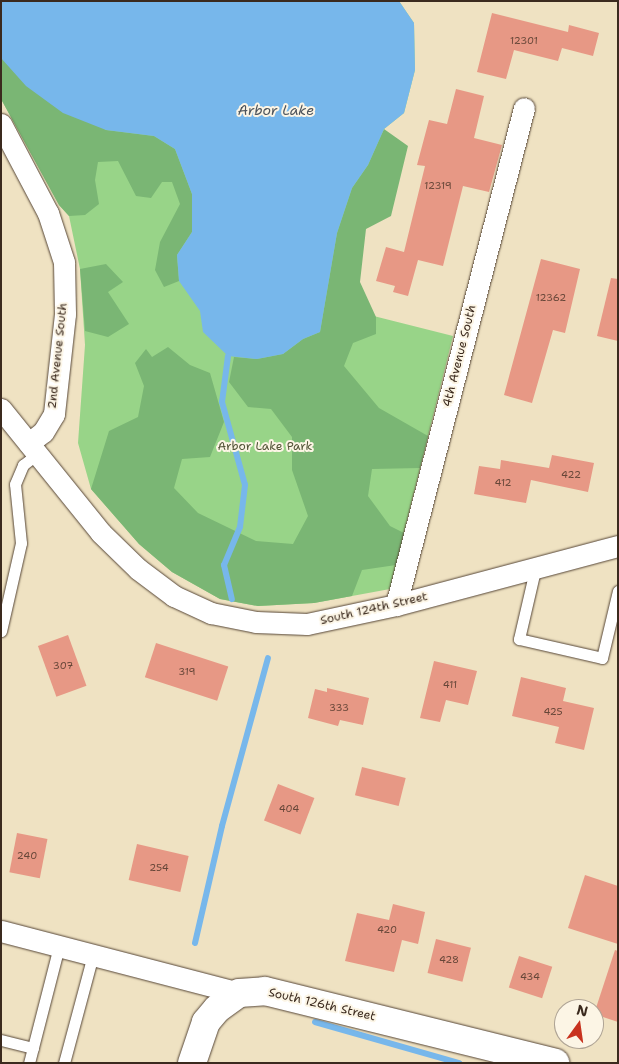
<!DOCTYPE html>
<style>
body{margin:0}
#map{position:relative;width:619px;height:1064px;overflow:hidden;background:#efe2c2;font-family:"Shantell Sans",sans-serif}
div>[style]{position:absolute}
.green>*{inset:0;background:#98d488}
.forest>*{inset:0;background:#7ab674}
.water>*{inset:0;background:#77b7eb}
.stream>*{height:6px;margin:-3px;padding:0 3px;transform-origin:3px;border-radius:3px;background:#77b7eb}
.building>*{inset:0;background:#e79885;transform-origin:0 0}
.roads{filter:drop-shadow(0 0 1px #564637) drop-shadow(0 0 1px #564637)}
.service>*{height:11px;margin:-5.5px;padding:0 5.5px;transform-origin:5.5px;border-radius:5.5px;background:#fff}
.minor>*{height:21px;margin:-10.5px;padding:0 10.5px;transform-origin:10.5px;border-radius:10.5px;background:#fff}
.tertiary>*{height:28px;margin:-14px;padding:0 14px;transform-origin:14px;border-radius:14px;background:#fff}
span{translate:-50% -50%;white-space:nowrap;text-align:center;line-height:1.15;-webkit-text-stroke:4px #fcf5e5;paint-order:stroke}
.number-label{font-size:10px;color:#664638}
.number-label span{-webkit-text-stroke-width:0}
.street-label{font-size:12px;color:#3b2a1e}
.park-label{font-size:12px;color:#525438}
.water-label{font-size:14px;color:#4d545c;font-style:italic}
.frame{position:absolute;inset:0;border:2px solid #3b2a1e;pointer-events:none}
.north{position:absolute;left:554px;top:999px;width:50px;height:50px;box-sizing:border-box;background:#fcf5e5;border:1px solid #afa495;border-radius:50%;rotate:14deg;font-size:14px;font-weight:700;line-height:20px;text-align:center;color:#3b2a1e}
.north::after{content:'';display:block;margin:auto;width:18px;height:22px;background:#c8321e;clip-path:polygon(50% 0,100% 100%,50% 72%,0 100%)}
</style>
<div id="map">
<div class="green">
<i style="clip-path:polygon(1px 1px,399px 1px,414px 23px,415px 70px,404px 113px,384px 129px,326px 304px,453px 336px,390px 589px,314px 603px,258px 606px,220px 599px,172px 572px,139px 544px,91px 489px,78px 443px,85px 345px,80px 269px,69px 216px,59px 205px,1px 99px)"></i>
</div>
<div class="forest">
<i style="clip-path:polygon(1px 58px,106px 130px,154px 136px,175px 149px,192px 194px,192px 232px,177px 255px,179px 281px,164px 287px,155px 270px,160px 242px,180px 204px,172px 182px,162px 182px,151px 198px,136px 196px,118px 161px,98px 162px,95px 180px,99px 204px,85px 215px,69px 216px,59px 205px,1px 99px)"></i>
<i style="clip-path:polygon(384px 129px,408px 146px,391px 216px,366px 229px,360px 282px,376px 317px,376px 334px,353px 343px,344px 366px,379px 408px,428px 436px,420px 468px,372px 469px,368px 496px,390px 526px,404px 533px,396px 565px,362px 570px,352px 596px,314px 603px,258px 606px,220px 599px,172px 572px,139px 544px,91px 489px,109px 431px,138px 417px,144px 386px,135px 363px,146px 349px,152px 357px,168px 347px,190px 365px,210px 373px,224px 422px,210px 457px,182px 459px,174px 488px,198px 513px,256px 541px,293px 544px,308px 516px,292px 470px,292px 437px,271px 409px,248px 407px,229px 382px,234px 357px,257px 359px,283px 354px,303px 339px,320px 332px,337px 233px,352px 188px,368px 165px)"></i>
<i style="clip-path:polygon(106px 264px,123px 282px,108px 292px,129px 324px,108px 337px,85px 331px,80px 269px)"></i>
</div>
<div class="water">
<i style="clip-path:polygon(1px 1px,399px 1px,414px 23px,415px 70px,404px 113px,384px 129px,368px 165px,352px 188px,337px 233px,320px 332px,303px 339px,283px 354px,257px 359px,228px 356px,203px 332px,200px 311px,179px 281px,177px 255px,192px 232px,192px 194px,175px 149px,154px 136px,106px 130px,63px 113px,26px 86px,1px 58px)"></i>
</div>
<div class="stream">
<i style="left:228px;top:356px;width:46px;rotate:97.4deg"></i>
<i style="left:222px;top:402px;width:86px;rotate:74.5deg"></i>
<i style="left:245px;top:485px;width:42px;rotate:96.8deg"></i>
<i style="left:240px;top:527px;width:41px;rotate:112.8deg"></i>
<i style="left:224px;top:565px;width:35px;rotate:77deg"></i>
<i style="left:195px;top:943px;width:120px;rotate:-77deg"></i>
<i style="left:222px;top:826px;width:174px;rotate:-74.7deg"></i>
<i style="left:315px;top:1022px;width:150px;rotate:15.9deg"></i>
</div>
<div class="building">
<i style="clip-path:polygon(492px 13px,568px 32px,569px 25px,599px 33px,593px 56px,562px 48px,558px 61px,514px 50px,506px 79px,477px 72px)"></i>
<i style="clip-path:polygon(456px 89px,484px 96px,474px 138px,502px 145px,489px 192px,463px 186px,443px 266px,418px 260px,408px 296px,393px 292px,395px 286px,376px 281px,386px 247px,404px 252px,425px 166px,417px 165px,429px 120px,447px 124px)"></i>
<i style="clip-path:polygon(541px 259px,580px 269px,565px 333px,553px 330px,532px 403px,504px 395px)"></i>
<i style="clip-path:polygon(611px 278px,618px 279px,618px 341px,597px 336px)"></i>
<i style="clip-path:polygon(552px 455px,594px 463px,588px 492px,531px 480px,526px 503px,474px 494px,479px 466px,500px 469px,501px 460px,549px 468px)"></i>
<i style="left:68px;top:635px;width:54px;height:32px;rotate:70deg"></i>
<i style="left:156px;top:643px;width:76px;height:36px;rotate:18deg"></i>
<i style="clip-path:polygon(434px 661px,477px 671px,468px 705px,446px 700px,440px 722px,420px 718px)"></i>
<i style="clip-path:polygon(521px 677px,566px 688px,563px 701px,594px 708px,584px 750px,555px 743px,559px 727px,512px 716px)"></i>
<i style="clip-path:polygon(327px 688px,369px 698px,363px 725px,340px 720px,338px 726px,308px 718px,315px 689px,327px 692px)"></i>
<i style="left:362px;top:767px;width:45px;height:29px;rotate:14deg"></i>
<i style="left:278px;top:784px;width:39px;height:39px;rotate:21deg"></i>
<i style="left:17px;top:833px;width:31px;height:40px;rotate:11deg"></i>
<i style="left:137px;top:844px;width:53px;height:37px;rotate:13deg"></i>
<i style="clip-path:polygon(585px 875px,618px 886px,618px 944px,568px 928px)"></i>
<i style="clip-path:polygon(393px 904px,425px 912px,418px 944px,402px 940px,394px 972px,345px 961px,357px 913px,389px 920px)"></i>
<i style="left:436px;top:939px;width:36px;height:35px;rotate:14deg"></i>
<i style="clip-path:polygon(615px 950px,618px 951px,618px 1022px,594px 1014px)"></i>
<i style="left:519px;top:956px;width:35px;height:33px;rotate:18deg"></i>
</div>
<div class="roads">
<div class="service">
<i style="left:535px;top:570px;width:71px;rotate:103.1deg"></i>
<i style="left:519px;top:639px;width:85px;rotate:12.9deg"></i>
<i style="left:602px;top:658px;width:69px;rotate:-76.6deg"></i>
<i style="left:1px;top:631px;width:90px;rotate:-77.2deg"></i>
<i style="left:21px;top:543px;width:59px;rotate:-95.8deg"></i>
<i style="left:15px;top:484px;width:21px;rotate:-67deg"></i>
<i style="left:23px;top:465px;width:18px;rotate:-38deg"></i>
<i style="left:1px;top:1040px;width:33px;rotate:14deg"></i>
<i style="left:29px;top:1063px;width:121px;rotate:-75.6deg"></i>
<i style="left:64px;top:1063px;width:112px;rotate:-75deg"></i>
</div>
<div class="minor">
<i style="left:1px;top:124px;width:101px;rotate:62.2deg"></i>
<i style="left:48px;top:213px;width:52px;rotate:71.9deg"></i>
<i style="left:64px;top:262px;width:52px;rotate:88.9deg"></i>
<i style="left:65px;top:314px;width:101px;rotate:96.3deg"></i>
<i style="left:54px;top:414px;width:21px;rotate:121deg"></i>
<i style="left:43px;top:432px;width:18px;rotate:142deg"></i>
<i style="left:1px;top:409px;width:159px;rotate:51.1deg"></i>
<i style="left:101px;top:533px;width:52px;rotate:44.2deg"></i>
<i style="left:138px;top:569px;width:45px;rotate:36.9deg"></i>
<i style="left:174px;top:596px;width:41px;rotate:24.7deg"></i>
<i style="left:211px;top:613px;width:46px;rotate:11.3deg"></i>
<i style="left:256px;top:622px;width:51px;rotate:2.2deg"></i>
<i style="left:307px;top:624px;width:91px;rotate:-12.1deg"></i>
<i style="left:396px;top:605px;width:230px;rotate:-14.9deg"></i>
<i style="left:396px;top:605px;width:513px;rotate:-75.56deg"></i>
<i style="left:1px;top:931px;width:246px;rotate:14.6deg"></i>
</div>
<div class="tertiary">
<i style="left:192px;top:1063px;width:43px;rotate:-71.1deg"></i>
<i style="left:206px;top:1022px;width:17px;rotate:-50deg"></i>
<i style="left:217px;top:1009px;width:27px;rotate:-36deg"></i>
<i style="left:239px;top:993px;width:26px;rotate:-4deg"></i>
<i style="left:265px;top:991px;width:299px;rotate:13.9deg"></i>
</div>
</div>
<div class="number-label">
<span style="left:524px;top:41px">12301</span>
<span style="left:438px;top:186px">12319</span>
<span style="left:551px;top:298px">12362</span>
<span style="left:571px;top:475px">422</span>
<span style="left:503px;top:483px">412</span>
<span style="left:63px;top:666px">307</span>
<span style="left:187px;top:672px">319</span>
<span style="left:450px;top:685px">411</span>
<span style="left:339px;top:708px">333</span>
<span style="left:553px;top:712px">425</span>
<span style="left:289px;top:809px">404</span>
<span style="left:27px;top:856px">240</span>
<span style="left:159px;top:868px">254</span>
<span style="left:387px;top:930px">420</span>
<span style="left:449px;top:960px">428</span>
<span style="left:530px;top:977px">434</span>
</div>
<div class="street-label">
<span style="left:58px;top:356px;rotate:-84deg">2nd Avenue South</span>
<span style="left:460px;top:356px;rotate:-76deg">4th Avenue South</span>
<span style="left:374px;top:609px;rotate:-13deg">South 124th Street</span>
<span style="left:322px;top:1005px;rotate:13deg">South 126th Street</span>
</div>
<div class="park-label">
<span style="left:265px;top:447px">Arbor Lake Park</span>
</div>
<div class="water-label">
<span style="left:276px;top:110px">Arbor Lake</span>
</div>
<div class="frame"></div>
<div class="north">N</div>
</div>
